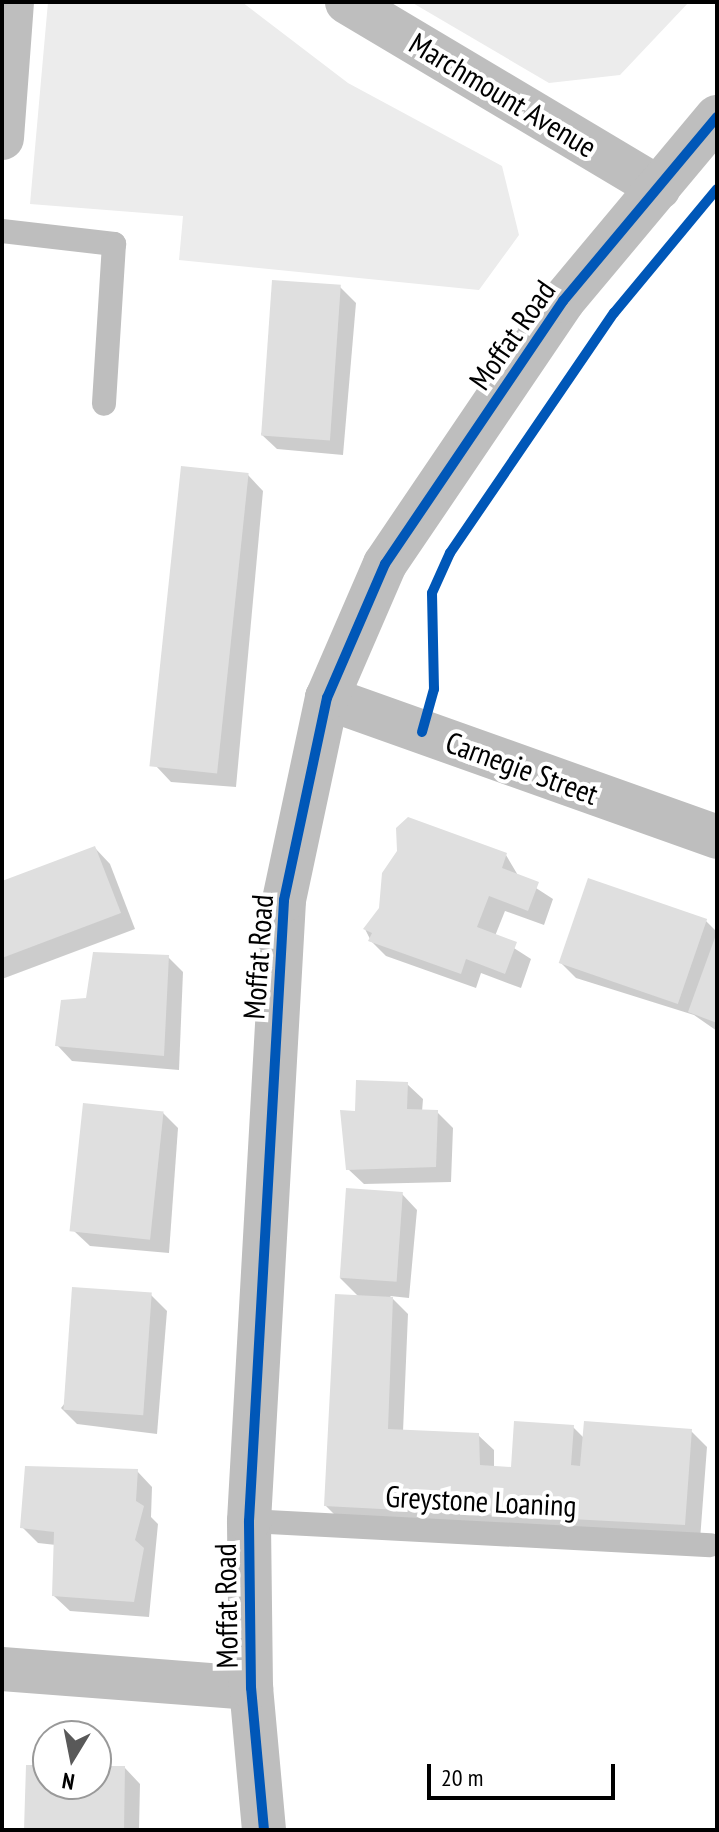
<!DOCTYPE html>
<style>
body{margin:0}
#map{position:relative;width:719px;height:1832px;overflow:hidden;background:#fff;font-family:"PT Sans Narrow",sans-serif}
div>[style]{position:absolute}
.green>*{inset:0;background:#ececec}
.shadow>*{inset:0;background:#0003}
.building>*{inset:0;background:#dfdfdf;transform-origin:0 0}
.service>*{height:24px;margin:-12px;padding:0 12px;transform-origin:12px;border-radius:12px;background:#bebebe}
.minor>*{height:44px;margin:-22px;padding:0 22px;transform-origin:22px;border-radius:22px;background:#bebebe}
.tertiary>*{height:44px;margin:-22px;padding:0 22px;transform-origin:22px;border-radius:22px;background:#bebebe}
.cycleway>*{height:10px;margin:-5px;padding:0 5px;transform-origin:5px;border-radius:5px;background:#0057b8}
span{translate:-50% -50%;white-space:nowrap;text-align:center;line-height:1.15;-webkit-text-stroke:8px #fff;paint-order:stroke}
.street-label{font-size:30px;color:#000}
.frame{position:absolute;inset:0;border:4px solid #000;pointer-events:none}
.north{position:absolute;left:32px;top:1720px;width:80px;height:80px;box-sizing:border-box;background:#fff;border:2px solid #999;border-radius:50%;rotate:190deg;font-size:22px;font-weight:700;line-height:32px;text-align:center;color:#000}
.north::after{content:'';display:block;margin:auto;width:28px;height:36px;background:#595959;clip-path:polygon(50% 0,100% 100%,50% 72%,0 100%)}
.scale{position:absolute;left:427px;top:1764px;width:188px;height:36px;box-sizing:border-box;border:4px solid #000;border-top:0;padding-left:10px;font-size:24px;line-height:28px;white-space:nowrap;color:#000;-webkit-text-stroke:6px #fff;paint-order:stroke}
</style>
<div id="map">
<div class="green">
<i style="clip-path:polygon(48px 2px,242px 2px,348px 83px,502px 166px,519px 235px,479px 290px,179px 260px,183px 216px,30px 204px)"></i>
<i style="clip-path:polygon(411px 2px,689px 2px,620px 75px,549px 83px)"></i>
</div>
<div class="shadow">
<i style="clip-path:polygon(340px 287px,356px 303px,343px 455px,277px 449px,261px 434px)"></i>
<i style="clip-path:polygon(248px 475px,263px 491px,236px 787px,171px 782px,156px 766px)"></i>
<i style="clip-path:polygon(95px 848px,110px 864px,135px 929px,2px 979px,2px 883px)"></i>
<i style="clip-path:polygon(506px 855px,519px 877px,553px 899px,544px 925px,505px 911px,495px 936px,531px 959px,521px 988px,481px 973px,476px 988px,386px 956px,371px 941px,365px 929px)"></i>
<i style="clip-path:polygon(706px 921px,717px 932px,717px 1031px,694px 1015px,576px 978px,560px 962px)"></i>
<i style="clip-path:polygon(168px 957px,183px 972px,179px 1070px,72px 1061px,57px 1045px,88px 1000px)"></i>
<i style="clip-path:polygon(407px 1084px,423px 1099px,422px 1112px,437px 1112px,453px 1128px,451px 1182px,364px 1184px,348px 1169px,357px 1113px)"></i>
<i style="clip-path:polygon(163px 1113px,178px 1128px,169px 1253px,90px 1246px,74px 1231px)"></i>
<i style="clip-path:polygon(402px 1194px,417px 1210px,409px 1298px,390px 1296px,408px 1314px,403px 1432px,478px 1435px,494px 1450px,494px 1468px,513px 1469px,573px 1427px,585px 1439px,691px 1431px,707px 1447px,700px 1540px,341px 1521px,326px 1506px,359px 1297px,340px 1278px)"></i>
<i style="clip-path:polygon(151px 1295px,167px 1311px,157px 1434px,77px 1424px,61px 1408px)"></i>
<i style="clip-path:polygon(137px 1471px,152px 1487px,151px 1517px,158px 1524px,149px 1617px,70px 1611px,54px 1596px,56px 1545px,38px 1543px,22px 1527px)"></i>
<i style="clip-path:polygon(48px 1767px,48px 1784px,96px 1784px,96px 1768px,125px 1768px,140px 1784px,139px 1830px,26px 1830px)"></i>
</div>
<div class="building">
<i style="left:272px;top:280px;width:69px;height:156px;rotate:4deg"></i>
<i style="left:181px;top:466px;width:68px;height:302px;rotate:6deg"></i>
<i style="clip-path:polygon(408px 817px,507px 853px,502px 868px,539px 882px,528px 911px,489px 896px,477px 927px,517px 942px,505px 974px,466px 959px,461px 974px,368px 941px,372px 933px,363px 929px,379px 908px,382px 873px,397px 851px,396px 828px)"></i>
<i style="clip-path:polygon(95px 846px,121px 913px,2px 958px,2px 881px)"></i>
<i style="left:588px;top:878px;width:126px;height:90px;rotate:19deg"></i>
<i style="clip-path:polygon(717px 932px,717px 1023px,688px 1012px)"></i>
<i style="clip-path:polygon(93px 952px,169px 955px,164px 1056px,55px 1046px,61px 1000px,86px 998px)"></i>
<i style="clip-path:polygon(356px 1080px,408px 1082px,407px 1109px,438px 1110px,436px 1167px,346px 1170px,340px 1110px,355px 1111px)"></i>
<i style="left:83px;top:1103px;width:81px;height:129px;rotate:6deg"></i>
<i style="left:346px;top:1188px;width:57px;height:90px;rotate:4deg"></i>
<i style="left:72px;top:1287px;width:80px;height:123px;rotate:4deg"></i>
<i style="clip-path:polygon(335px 1294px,393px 1297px,388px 1429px,479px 1433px,480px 1465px,511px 1467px,514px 1421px,574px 1425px,571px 1465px,580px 1466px,584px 1421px,692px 1429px,685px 1525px,324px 1506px)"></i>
<i style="clip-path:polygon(25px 1466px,138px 1469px,136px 1501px,144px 1506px,135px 1540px,144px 1548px,134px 1602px,52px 1596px,54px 1532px,20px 1528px)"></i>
<i style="clip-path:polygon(26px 1765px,48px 1765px,48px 1784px,96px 1784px,96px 1766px,125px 1766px,124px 1830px,24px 1830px)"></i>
</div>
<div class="service">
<i style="left:2px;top:231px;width:113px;rotate:6.6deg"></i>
<i style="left:114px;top:244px;width:160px;rotate:93.6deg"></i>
<i style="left:249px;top:1521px;width:462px;rotate:3deg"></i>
</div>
<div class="minor">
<i style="left:347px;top:2px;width:363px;rotate:30.8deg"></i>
<i style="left:2px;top:138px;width:136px;rotate:-85.8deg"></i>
<i style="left:327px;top:698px;width:414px;rotate:19.6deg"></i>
<i style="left:2px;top:1669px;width:250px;rotate:4.4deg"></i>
</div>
<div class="tertiary">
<i style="left:264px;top:1830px;width:143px;rotate:-95.2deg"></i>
<i style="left:251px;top:1688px;width:167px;rotate:-90.7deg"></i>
<i style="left:249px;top:1521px;width:622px;rotate:-86.77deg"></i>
<i style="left:284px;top:900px;width:207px;rotate:-78deg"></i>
<i style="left:327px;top:698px;width:146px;rotate:-66.6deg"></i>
<i style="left:385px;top:564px;width:318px;rotate:-55.9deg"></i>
<i style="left:563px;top:301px;width:240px;rotate:-50.1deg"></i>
</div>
<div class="cycleway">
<i style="left:422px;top:732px;width:45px;rotate:-74.4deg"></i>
<i style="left:434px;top:689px;width:96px;rotate:-91.2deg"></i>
<i style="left:432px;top:593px;width:44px;rotate:-65.8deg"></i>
<i style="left:450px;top:553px;width:291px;rotate:-55.7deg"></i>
<i style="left:614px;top:313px;width:161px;rotate:-50.3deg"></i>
<i style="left:264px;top:1830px;width:143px;rotate:-95.2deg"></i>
<i style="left:251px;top:1688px;width:167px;rotate:-90.7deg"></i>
<i style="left:249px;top:1521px;width:622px;rotate:-86.77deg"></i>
<i style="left:284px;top:900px;width:207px;rotate:-78deg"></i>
<i style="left:327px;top:698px;width:146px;rotate:-66.6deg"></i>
<i style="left:385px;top:564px;width:318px;rotate:-55.9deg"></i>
<i style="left:563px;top:301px;width:240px;rotate:-50.1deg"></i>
</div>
<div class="street-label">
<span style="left:503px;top:95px;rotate:31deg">Marchmount Avenue</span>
<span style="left:512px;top:335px;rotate:-55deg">Moffat Road</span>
<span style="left:522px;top:768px;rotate:20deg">Carnegie Street</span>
<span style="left:258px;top:957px;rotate:-86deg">Moffat Road</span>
<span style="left:481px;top:1501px;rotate:3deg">Greystone Loaning</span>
<span style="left:226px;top:1606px;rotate:-91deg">Moffat Road</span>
</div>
<div class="frame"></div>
<div class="north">N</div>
<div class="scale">20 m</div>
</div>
